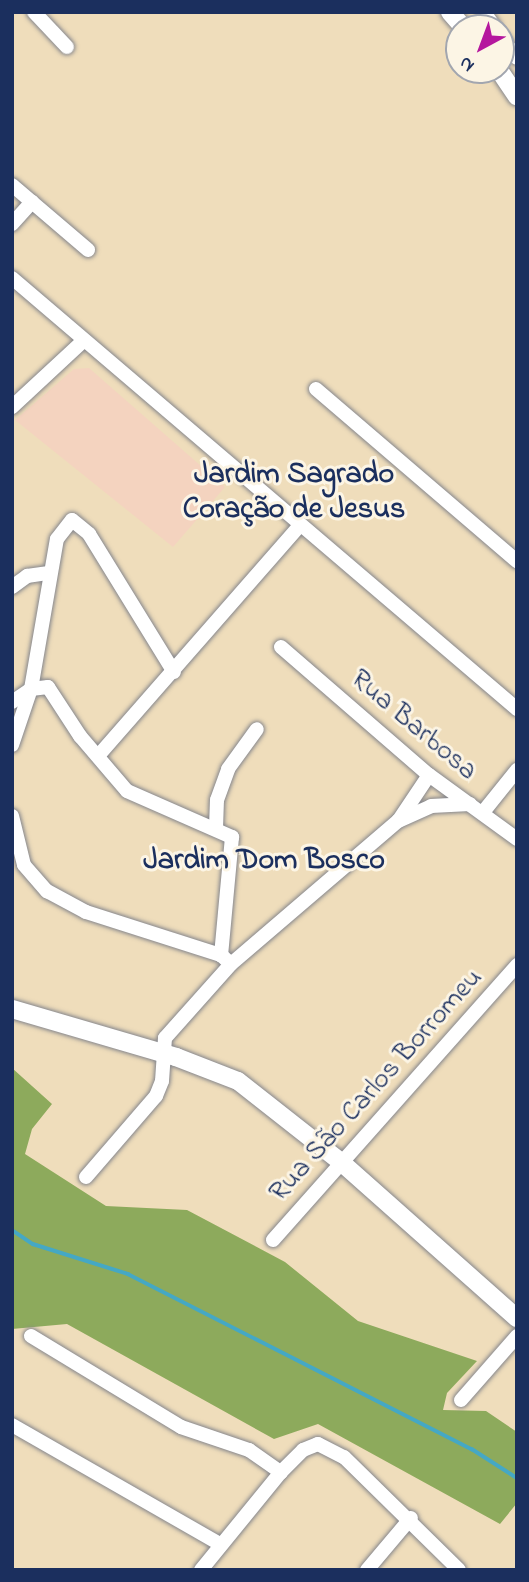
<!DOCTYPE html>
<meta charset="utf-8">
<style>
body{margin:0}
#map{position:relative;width:529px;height:1582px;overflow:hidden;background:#efddbb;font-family:"Indie Flower",sans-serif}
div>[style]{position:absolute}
.built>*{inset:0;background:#f4d3bf}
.forest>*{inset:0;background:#8daa5c}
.stream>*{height:3.5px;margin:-1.75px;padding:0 1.75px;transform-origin:1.75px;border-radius:1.75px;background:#45a8c4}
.roads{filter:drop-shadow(0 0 2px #85868c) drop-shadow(0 0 2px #85868c)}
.minor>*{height:14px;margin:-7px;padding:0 7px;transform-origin:7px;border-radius:7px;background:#fff}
.tertiary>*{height:18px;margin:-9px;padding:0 9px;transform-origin:9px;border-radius:9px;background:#fff}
span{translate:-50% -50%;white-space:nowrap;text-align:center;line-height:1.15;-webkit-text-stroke:6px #fcf5e5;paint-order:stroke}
.street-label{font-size:28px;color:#1b2f5e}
.neighbourhood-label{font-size:30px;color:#1b2f5e;font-weight:700}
.frame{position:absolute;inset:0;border:14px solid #1b2f5e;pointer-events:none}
.north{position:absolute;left:445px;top:14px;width:70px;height:70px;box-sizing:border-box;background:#fcf5e5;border:2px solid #a2a6af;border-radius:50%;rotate:221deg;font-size:19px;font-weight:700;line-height:28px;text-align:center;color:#1b2f5e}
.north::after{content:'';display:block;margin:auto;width:24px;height:32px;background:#b5179e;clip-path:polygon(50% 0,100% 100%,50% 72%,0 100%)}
</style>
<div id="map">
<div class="built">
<i style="clip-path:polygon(89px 368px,225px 487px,173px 547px,15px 420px,74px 369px)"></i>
</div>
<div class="forest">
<i style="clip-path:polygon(12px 1068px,52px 1104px,32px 1129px,25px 1154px,106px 1206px,187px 1210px,285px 1262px,358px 1321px,477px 1361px,447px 1393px,443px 1410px,486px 1411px,517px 1432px,517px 1503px,500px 1524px,318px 1424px,274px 1439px,67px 1324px,12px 1329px)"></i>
</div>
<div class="stream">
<i style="left:12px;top:1230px;width:25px;rotate:34deg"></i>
<i style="left:33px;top:1244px;width:100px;rotate:17.5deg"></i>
<i style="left:128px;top:1274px;width:386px;rotate:27deg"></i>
<i style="left:472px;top:1449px;width:54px;rotate:32.8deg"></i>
</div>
<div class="roads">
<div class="minor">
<i style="left:34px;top:12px;width:48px;rotate:46.7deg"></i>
<i style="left:484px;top:12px;width:19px;rotate:55deg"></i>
<i style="left:501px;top:37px;width:26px;rotate:53deg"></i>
<i style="left:12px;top:185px;width:100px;rotate:40.5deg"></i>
<i style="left:12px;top:224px;width:30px;rotate:-48deg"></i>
<i style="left:12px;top:278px;width:664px;rotate:40.48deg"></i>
<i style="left:316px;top:389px;width:265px;rotate:40.6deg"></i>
<i style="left:12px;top:407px;width:98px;rotate:-42.9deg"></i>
<i style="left:12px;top:587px;width:19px;rotate:-36deg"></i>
<i style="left:27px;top:576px;width:22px;rotate:-8deg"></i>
<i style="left:281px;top:647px;width:196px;rotate:40.9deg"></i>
<i style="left:429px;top:775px;width:109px;rotate:36deg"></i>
<i style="left:12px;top:702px;width:23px;rotate:-34deg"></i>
<i style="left:31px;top:689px;width:17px;rotate:-7deg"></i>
<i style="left:48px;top:687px;width:59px;rotate:56.9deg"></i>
<i style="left:80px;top:736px;width:72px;rotate:49.5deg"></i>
<i style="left:127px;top:791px;width:115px;rotate:23.7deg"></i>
<i style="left:232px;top:837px;width:119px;rotate:95.3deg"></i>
<i style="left:221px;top:955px;width:13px;rotate:42deg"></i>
<i style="left:12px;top:745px;width:59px;rotate:-71.3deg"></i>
<i style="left:31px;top:689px;width:152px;rotate:-80.2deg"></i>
<i style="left:57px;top:539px;width:24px;rotate:-52deg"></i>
<i style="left:72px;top:520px;width:22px;rotate:39deg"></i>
<i style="left:89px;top:534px;width:162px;rotate:58.4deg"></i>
<i style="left:98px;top:756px;width:307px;rotate:-48.8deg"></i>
<i style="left:484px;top:811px;width:53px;rotate:-51.2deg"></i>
<i style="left:12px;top:816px;width:50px;rotate:76.2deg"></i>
<i style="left:24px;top:865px;width:35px;rotate:49deg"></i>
<i style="left:47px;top:891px;width:44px;rotate:28.3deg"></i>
<i style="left:86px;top:912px;width:142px;rotate:17.7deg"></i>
<i style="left:399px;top:820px;width:54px;rotate:-56.3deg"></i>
<i style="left:216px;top:828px;width:28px;rotate:-88deg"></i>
<i style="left:217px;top:800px;width:33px;rotate:-70deg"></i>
<i style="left:228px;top:769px;width:49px;rotate:-54.1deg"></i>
<i style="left:86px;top:1177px;width:107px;rotate:-49.2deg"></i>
<i style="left:156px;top:1096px;width:16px;rotate:-68deg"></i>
<i style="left:162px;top:1081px;width:43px;rotate:-86deg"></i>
<i style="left:165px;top:1038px;width:99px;rotate:-48.3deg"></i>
<i style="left:231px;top:964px;width:220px;rotate:-40.6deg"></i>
<i style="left:398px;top:821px;width:36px;rotate:-24deg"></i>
<i style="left:431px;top:806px;width:39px;rotate:-3deg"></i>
<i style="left:273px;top:1240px;width:368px;rotate:-48.4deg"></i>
<i style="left:31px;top:1336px;width:175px;rotate:31.2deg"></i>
<i style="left:181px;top:1427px;width:72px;rotate:18.7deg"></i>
<i style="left:249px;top:1450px;width:39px;rotate:35deg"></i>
<i style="left:461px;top:1400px;width:85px;rotate:-48.8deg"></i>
<i style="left:12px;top:1425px;width:240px;rotate:29.8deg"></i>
<i style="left:201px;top:1570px;width:127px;rotate:-50.8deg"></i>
<i style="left:281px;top:1472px;width:31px;rotate:-45deg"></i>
<i style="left:303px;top:1450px;width:16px;rotate:-22deg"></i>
<i style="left:318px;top:1444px;width:29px;rotate:27deg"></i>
<i style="left:344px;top:1457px;width:161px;rotate:44.5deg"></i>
<i style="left:367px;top:1570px;width:68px;rotate:-49.8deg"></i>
</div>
<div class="tertiary">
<i style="left:450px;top:12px;width:21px;rotate:49deg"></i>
<i style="left:499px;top:70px;width:32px;rotate:56deg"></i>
<i style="left:12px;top:1009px;width:171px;rotate:16.3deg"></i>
<i style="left:176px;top:1057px;width:66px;rotate:21.2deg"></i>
<i style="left:238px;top:1081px;width:131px;rotate:38.2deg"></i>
<i style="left:341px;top:1162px;width:235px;rotate:41.6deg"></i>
</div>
</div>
<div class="street-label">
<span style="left:413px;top:726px;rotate:40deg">Rua Barbosa</span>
<span style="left:377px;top:1086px;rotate:-48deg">Rua São Carlos Borromeu</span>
</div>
<div class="neighbourhood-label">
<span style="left:294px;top:492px">Jardim Sagrado<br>Coração de Jesus</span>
<span style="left:264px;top:861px">Jardim Dom Bosco</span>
</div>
<div class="frame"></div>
<div class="north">N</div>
</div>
